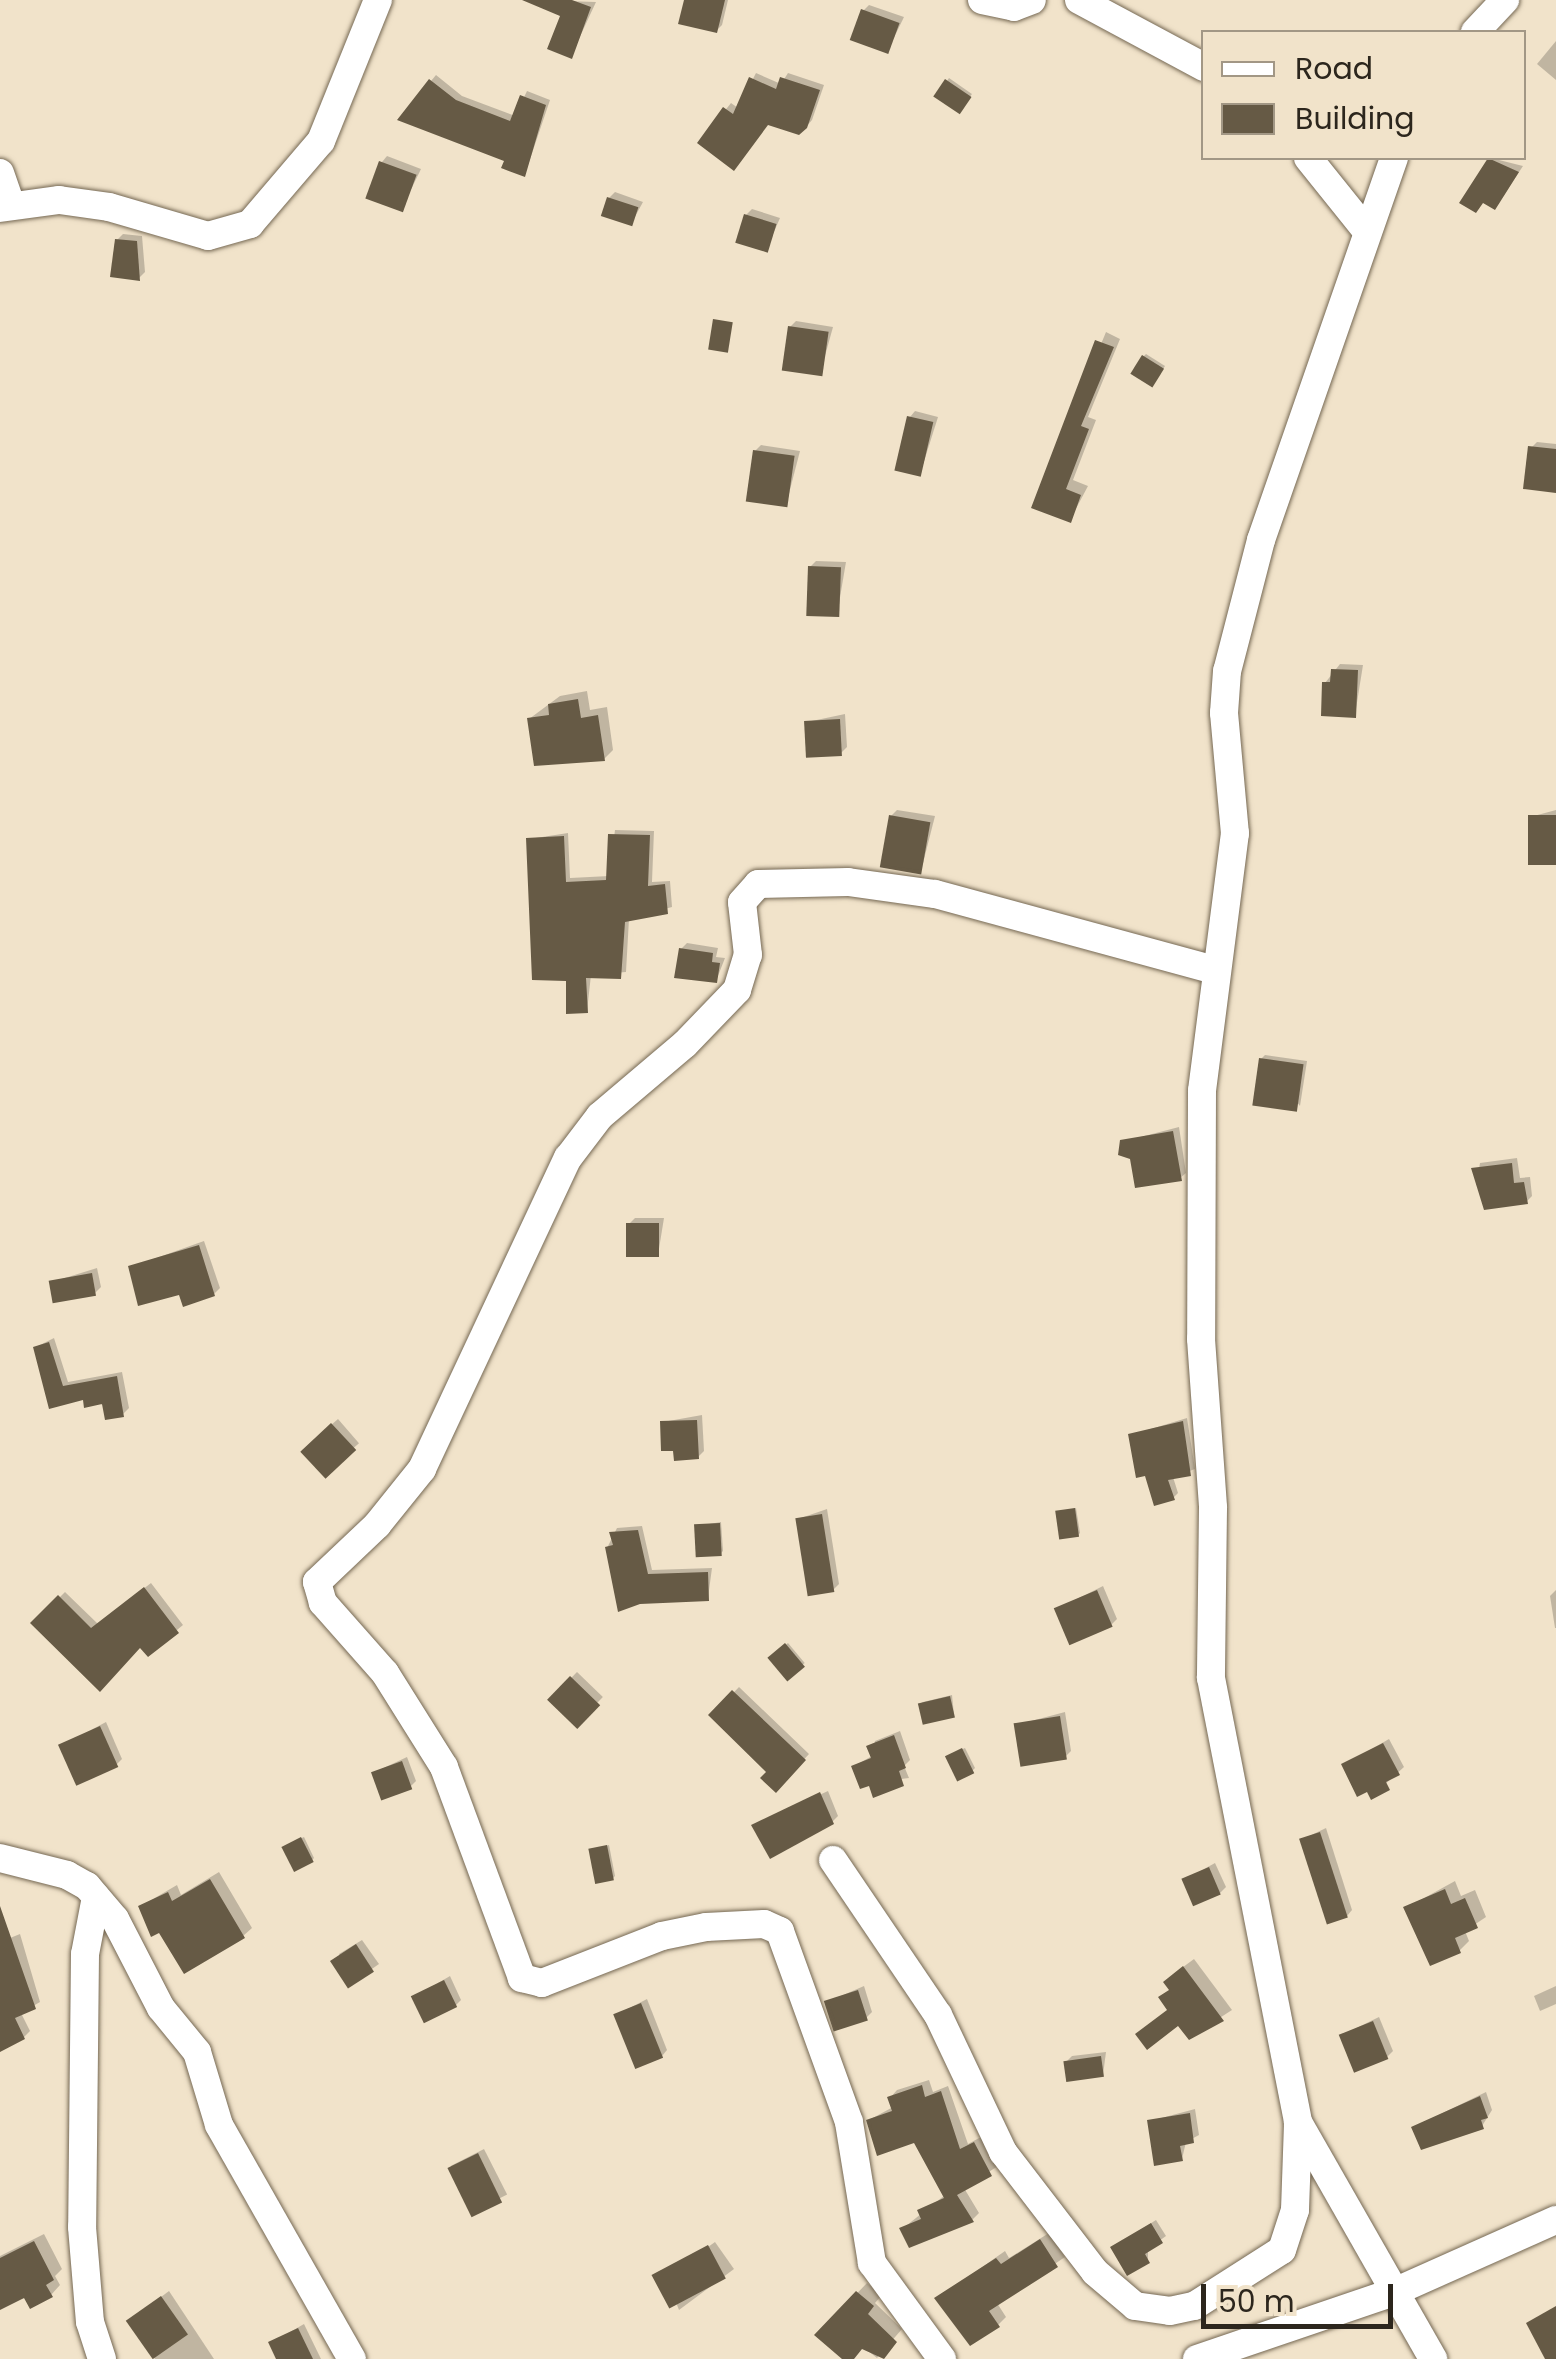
<!DOCTYPE html>
<style>
body{margin:0}
#map{position:relative;width:1556px;height:2359px;overflow:hidden;background:#f1e3ca;font-family:Poppins,sans-serif}
div>[style]{position:absolute}
.shadow>*{inset:0;background:#0003;transform-origin:0 0}
.building>*{inset:0;background:#665a45;transform-origin:0 0}
.roads{filter:drop-shadow(0 0 2px #756853) drop-shadow(0 0 2px #756853)}
.minor>*{height:28px;margin:-14px;padding:0 14px;transform-origin:14px;border-radius:14px;background:#fff}
span{translate:-50% -50%;white-space:nowrap;text-align:center;line-height:1.15;-webkit-text-stroke:10px #f1e3ca;paint-order:stroke}
.legend{position:absolute;left:1201px;top:30px;width:325px;height:130px;box-sizing:border-box;background:#f1e3ca;border:2px solid #a29785;margin:0;padding:12px 18px;list-style:none;font-size:30px;color:#2c261d}
.legend li{display:flex;align-items:center;gap:20px;height:50px}
.legend b{width:50px;border:2px solid #a29785}
.scale{position:absolute;left:1201px;top:2284px;width:192px;height:45px;box-sizing:border-box;border:5px solid #2c261d;border-top:0;padding-left:12px;font-size:30px;line-height:35px;white-space:nowrap;color:#2c261d;-webkit-text-stroke:8px #f1e3ca;paint-order:stroke}
</style>
<div id="map">
<div class="shadow">
<i style="clip-path:polygon(535px 0,596px 2px,571px 56px,563px 15px)"></i>
<i style="clip-path:polygon(686px 0,728px 0,722px 25px,716px 31px)"></i>
<i style="clip-path:polygon(869px 5px,904px 17px,887px 52px,863px 11px)"></i>
<i style="clip-path:polygon(1556px 41px,1556px 80px,1537px 64px)"></i>
<i style="clip-path:polygon(756px 73px,781px 84px,788px 73px,824px 85px,812px 120px,806px 127px,769px 122px,700px 142px,731px 103px,738px 108px)"></i>
<i style="clip-path:polygon(436px 75px,462px 96px,515px 116px,527px 91px,550px 100px,525px 174px,431px 81px)"></i>
<i style="left:949px;top:78px;width:28px;height:22px;rotate:35deg"></i>
<i style="clip-path:polygon(387px 156px,421px 169px,401px 210px,382px 162px)"></i>
<i style="clip-path:polygon(1491px 158px,1523px 166px,1500px 201px,1462px 202px)"></i>
<i style="clip-path:polygon(615px 192px,643px 202px,631px 224px,609px 198px)"></i>
<i style="clip-path:polygon(752px 209px,780px 218px,766px 250px,746px 215px)"></i>
<i style="clip-path:polygon(123px 234px,142px 236px,145px 272px,139px 278px,117px 240px)"></i>
<i style="clip-path:polygon(796px 321px,833px 327px,820px 374px,790px 327px)"></i>
<i style="clip-path:polygon(1106px 332px,1120px 339px,1088px 417px,1096px 420px,1073px 480px,1088px 486px,1070px 520px,1034px 506px)"></i>
<i style="clip-path:polygon(1146px 354px,1165px 366px,1155px 382px,1143px 357px)"></i>
<i style="clip-path:polygon(915px 411px,938px 417px,920px 474px,910px 417px)"></i>
<i style="clip-path:polygon(1537px 442px,1556px 444px,1556px 490px,1531px 448px)"></i>
<i style="clip-path:polygon(761px 445px,800px 451px,786px 505px,755px 451px)"></i>
<i style="clip-path:polygon(816px 561px,846px 562px,837px 615px,810px 567px)"></i>
<i style="clip-path:polygon(1340px 664px,1363px 665px,1355px 715px,1325px 683px)"></i>
<i style="clip-path:polygon(587px 691px,590px 710px,607px 707px,613px 750px,604px 759px,529px 719px,560px 696px)"></i>
<i style="clip-path:polygon(845px 714px,847px 747px,841px 753px,807px 722px)"></i>
<i style="clip-path:polygon(897px 810px,935px 816px,921px 871px,891px 816px)"></i>
<i style="clip-path:polygon(1556px 810px,1556px 864px,1530px 817px)"></i>
<i style="clip-path:polygon(615px 830px,654px 831px,652px 882px,670px 881px,672px 907px,629px 919px,626px 972px,591px 975px,587px 1011px,568px 979px,529px 839px,568px 833px,570px 878px,609px 876px)"></i>
<i style="clip-path:polygon(687px 943px,718px 948px,716px 957px,725px 958px,716px 981px,681px 949px)"></i>
<i style="clip-path:polygon(1265px 1055px,1307px 1061px,1300px 1106px,1261px 1059px)"></i>
<i style="clip-path:polygon(1179px 1127px,1186px 1173px,1180px 1178px,1132px 1157px,1125px 1141px)"></i>
<i style="clip-path:polygon(1517px 1158px,1520px 1178px,1530px 1177px,1532px 1196px,1526px 1202px,1476px 1185px,1480px 1163px)"></i>
<i style="clip-path:polygon(635px 1218px,664px 1218px,658px 1255px,629px 1224px)"></i>
<i style="clip-path:polygon(204px 1241px,220px 1288px,214px 1294px,181px 1292px,131px 1267px)"></i>
<i style="clip-path:polygon(97px 1268px,101px 1287px,95px 1293px,52px 1282px)"></i>
<i style="clip-path:polygon(54px 1338px,68px 1382px,122px 1372px,129px 1408px,123px 1414px,85px 1397px,51px 1406px,36px 1347px)"></i>
<i style="clip-path:polygon(702px 1415px,704px 1451px,698px 1457px,663px 1422px)"></i>
<i style="clip-path:polygon(1187px 1418px,1195px 1469px,1173px 1477px,1178px 1493px,1173px 1498px,1131px 1435px)"></i>
<i style="left:338px;top:1419px;width:32px;height:47px;rotate:49deg"></i>
<i style="clip-path:polygon(1076px 1508px,1080px 1533px,1078px 1535px,1057px 1513px)"></i>
<i style="clip-path:polygon(827px 1509px,839px 1584px,833px 1590px,798px 1519px)"></i>
<i style="clip-path:polygon(721px 1522px,723px 1551px,721px 1553px,697px 1526px)"></i>
<i style="clip-path:polygon(642px 1526px,652px 1570px,712px 1568px,708px 1598px,640px 1602px,607px 1548px,617px 1528px)"></i>
<i style="clip-path:polygon(151px 1583px,183px 1625px,148px 1654px,141px 1644px,34px 1623px,65px 1592px,98px 1624px)"></i>
<i style="clip-path:polygon(1103px 1586px,1117px 1619px,1111px 1625px,1057px 1609px)"></i>
<i style="clip-path:polygon(1556px 1590px,1556px 1628px,1555px 1628px,1550px 1596px)"></i>
<i style="left:788px;top:1643px;width:26px;height:23px;rotate:50deg"></i>
<i style="left:577px;top:1672px;width:36px;height:37px;rotate:44deg"></i>
<i style="clip-path:polygon(739px 1687px,809px 1754px,776px 1790px,769px 1772px,712px 1715px)"></i>
<i style="clip-path:polygon(952px 1695px,954px 1715px,920px 1704px,923px 1702px)"></i>
<i style="clip-path:polygon(1065px 1712px,1071px 1751px,1065px 1757px,1016px 1725px)"></i>
<i style="clip-path:polygon(106px 1722px,122px 1759px,116px 1765px,61px 1746px)"></i>
<i style="clip-path:polygon(900px 1731px,910px 1760px,904px 1766px,909px 1778px,870px 1783px,854px 1766px,872px 1756px,875px 1741px)"></i>
<i style="clip-path:polygon(1389px 1739px,1404px 1767px,1372px 1796px,1344px 1765px)"></i>
<i style="clip-path:polygon(965px 1748px,975px 1768px,972px 1771px,950px 1755px)"></i>
<i style="clip-path:polygon(407px 1757px,416px 1781px,410px 1787px,373px 1773px)"></i>
<i style="clip-path:polygon(828px 1791px,838px 1816px,832px 1822px,754px 1825px)"></i>
<i style="clip-path:polygon(1326px 1828px,1352px 1910px,1347px 1916px,1301px 1840px)"></i>
<i style="clip-path:polygon(304px 1837px,314px 1858px,312px 1860px,287px 1845px)"></i>
<i style="clip-path:polygon(609px 1845px,615px 1876px,613px 1878px,591px 1850px)"></i>
<i style="clip-path:polygon(1215px 1863px,1226px 1887px,1220px 1893px,1184px 1880px)"></i>
<i style="clip-path:polygon(219px 1872px,252px 1928px,243px 1936px,141px 1906px,177px 1885px,181px 1895px)"></i>
<i style="clip-path:polygon(1455px 1881px,1461px 1896px,1475px 1890px,1486px 1917px,1465px 1931px,1469px 1941px,1459px 1951px,1406px 1908px)"></i>
<i style="clip-path:polygon(20px 1934px,40px 2002px,21px 2013px,30px 2031px,24px 2037px,0 2027px,0 1942px)"></i>
<i style="clip-path:polygon(362px 1940px,379px 1964px,349px 1985px,339px 1954px)"></i>
<i style="clip-path:polygon(1194px 1959px,1232px 2010px,1190px 2037px,1170px 2008px,1175px 1973px)"></i>
<i style="clip-path:polygon(450px 1976px,461px 2000px,456px 2005px,414px 1997px)"></i>
<i style="clip-path:polygon(864px 1986px,872px 2012px,866px 2018px,827px 2002px)"></i>
<i style="clip-path:polygon(1556px 1986px,1556px 2004px,1540px 2011px,1534px 1996px)"></i>
<i style="clip-path:polygon(647px 1999px,667px 2050px,662px 2056px,616px 2015px)"></i>
<i style="clip-path:polygon(1379px 2017px,1393px 2051px,1387px 2057px,1342px 2035px)"></i>
<i style="clip-path:polygon(1106px 2052px,1103px 2075px,1066px 2062px,1072px 2056px)"></i>
<i style="clip-path:polygon(929px 2080px,933px 2092px,948px 2086px,968px 2144px,981px 2137px,998px 2166px,964px 2188px,979px 2213px,972px 2220px,902px 2229px,945px 2195px,916px 2140px,869px 2120px,893px 2107px,890px 2098px,897px 2090px)"></i>
<i style="clip-path:polygon(1486px 2092px,1492px 2110px,1482px 2126px,1414px 2127px)"></i>
<i style="clip-path:polygon(1195px 2109px,1199px 2135px,1186px 2142px,1182px 2159px,1150px 2121px)"></i>
<i style="left:484px;top:2149px;width:51px;height:37px;rotate:63deg"></i>
<i style="clip-path:polygon(1156px 2220px,1166px 2236px,1148px 2249px,1148px 2261px,1113px 2247px)"></i>
<i style="clip-path:polygon(1049px 2233px,1065px 2257px,997px 2303px,1006px 2317px,998px 2325px,938px 2298px,1005px 2251px,1009px 2258px)"></i>
<i style="clip-path:polygon(44px 2234px,62px 2269px,55px 2276px,60px 2285px,51px 2295px,0 2301px,0 2256px)"></i>
<i style="clip-path:polygon(715px 2242px,734px 2269px,679px 2310px,666px 2277px)"></i>
<i style="clip-path:polygon(867px 2283px,882px 2295px,875px 2303px,902px 2329px,877px 2358px,862px 2346px,846px 2359px,817px 2335px)"></i>
<i style="clip-path:polygon(169px 2291px,214px 2359px,155px 2359px,129px 2321px)"></i>
<i style="clip-path:polygon(304px 2324px,321px 2359px,278px 2359px,271px 2343px)"></i>
</div>
<div class="building">
<i style="clip-path:polygon(522px 0,572px 0,591px 7px,572px 59px,547px 49px,560px 16px)"></i>
<i style="clip-path:polygon(684px 0,725px 0,717px 33px,678px 24px)"></i>
<i style="left:861px;top:9px;width:41px;height:33px;rotate:20deg"></i>
<i style="clip-path:polygon(749px 77px,776px 89px,780px 77px,820px 90px,807px 128px,799px 135px,768px 125px,734px 171px,697px 143px,723px 107px,733px 114px)"></i>
<i style="clip-path:polygon(429px 79px,456px 100px,510px 121px,520px 95px,546px 105px,525px 177px,501px 168px,504px 161px,397px 120px)"></i>
<i style="left:945px;top:79px;width:32px;height:21px;rotate:34deg"></i>
<i style="clip-path:polygon(1488px 158px,1519px 172px,1495px 210px,1483px 203px,1476px 213px,1459px 203px)"></i>
<i style="left:379px;top:161px;width:40px;height:40px;rotate:20deg"></i>
<i style="left:607px;top:197px;width:33px;height:20px;rotate:18deg"></i>
<i style="left:744px;top:214px;width:34px;height:30px;rotate:17deg"></i>
<i style="clip-path:polygon(115px 239px,137px 241px,140px 281px,110px 277px)"></i>
<i style="left:713px;top:319px;width:20px;height:31px;rotate:9deg"></i>
<i style="left:788px;top:326px;width:41px;height:45px;rotate:8deg"></i>
<i style="clip-path:polygon(1095px 340px,1114px 347px,1081px 426px,1089px 429px,1066px 489px,1081px 495px,1071px 523px,1031px 508px)"></i>
<i style="left:1142px;top:355px;width:26px;height:22px;rotate:32deg"></i>
<i style="left:907px;top:416px;width:27px;height:56px;rotate:13deg"></i>
<i style="clip-path:polygon(1528px 446px,1556px 449px,1556px 493px,1523px 489px)"></i>
<i style="left:753px;top:450px;width:42px;height:52px;rotate:8deg"></i>
<i style="left:808px;top:566px;width:33px;height:50px;rotate:2deg"></i>
<i style="clip-path:polygon(1331px 669px,1358px 670px,1356px 718px,1321px 716px,1322px 682px,1330px 682px)"></i>
<i style="clip-path:polygon(578px 699px,581px 718px,598px 715px,605px 761px,534px 766px,527px 718px,549px 715px,548px 704px)"></i>
<i style="left:840px;top:719px;width:37px;height:36px;rotate:87deg"></i>
<i style="left:889px;top:815px;width:42px;height:53px;rotate:10deg"></i>
<i style="left:1556px;top:815px;width:50px;height:28px;rotate:90deg"></i>
<i style="clip-path:polygon(608px 834px,650px 835px,648px 886px,665px 884px,668px 914px,625px 922px,621px 979px,586px 978px,588px 1013px,566px 1014px,566px 981px,532px 980px,526px 838px,564px 836px,566px 882px,606px 880px)"></i>
<i style="clip-path:polygon(679px 948px,713px 953px,712px 962px,720px 963px,717px 983px,674px 978px)"></i>
<i style="left:1259px;top:1058px;width:45px;height:48px;rotate:8deg"></i>
<i style="clip-path:polygon(1173px 1131px,1182px 1181px,1135px 1188px,1130px 1159px,1118px 1155px,1120px 1140px)"></i>
<i style="clip-path:polygon(1512px 1163px,1514px 1183px,1524px 1182px,1528px 1204px,1484px 1210px,1471px 1168px)"></i>
<i style="left:626px;top:1223px;width:33px;height:34px"></i>
<i style="clip-path:polygon(199px 1245px,215px 1296px,183px 1307px,179px 1295px,138px 1306px,128px 1266px)"></i>
<i style="left:92px;top:1273px;width:23px;height:44px;rotate:80deg"></i>
<i style="clip-path:polygon(49px 1342px,63px 1386px,117px 1376px,124px 1417px,105px 1420px,102px 1404px,84px 1408px,83px 1400px,49px 1409px,33px 1347px)"></i>
<i style="clip-path:polygon(697px 1420px,699px 1459px,674px 1461px,673px 1451px,661px 1451px,660px 1421px)"></i>
<i style="clip-path:polygon(1183px 1421px,1191px 1476px,1168px 1480px,1175px 1500px,1154px 1506px,1145px 1476px,1136px 1478px,1128px 1434px)"></i>
<i style="left:331px;top:1423px;width:37px;height:42px;rotate:47deg"></i>
<i style="left:1075px;top:1508px;width:29px;height:20px;rotate:82deg"></i>
<i style="left:822px;top:1514px;width:79px;height:27px;rotate:81deg"></i>
<i style="left:720px;top:1523px;width:33px;height:26px;rotate:87deg"></i>
<i style="clip-path:polygon(638px 1530px,648px 1574px,708px 1572px,709px 1601px,640px 1604px,618px 1612px,605px 1547px,613px 1545px,609px 1532px)"></i>
<i style="clip-path:polygon(144px 1587px,179px 1633px,148px 1657px,140px 1648px,100px 1692px,30px 1623px,58px 1595px,91px 1628px)"></i>
<i style="left:1097px;top:1590px;width:40px;height:47px;rotate:67deg"></i>
<i style="left:785px;top:1643px;width:31px;height:23px;rotate:50deg"></i>
<i style="left:570px;top:1676px;width:42px;height:33px;rotate:44deg"></i>
<i style="clip-path:polygon(732px 1690px,806px 1760px,776px 1793px,760px 1778px,766px 1772px,708px 1715px)"></i>
<i style="left:950px;top:1696px;width:22px;height:33px;rotate:77deg"></i>
<i style="left:1060px;top:1716px;width:44px;height:47px;rotate:81deg"></i>
<i style="left:100px;top:1726px;width:45px;height:46px;rotate:66deg"></i>
<i style="clip-path:polygon(894px 1735px,906px 1768px,899px 1771px,904px 1786px,873px 1798px,869px 1786px,860px 1789px,851px 1766px,871px 1758px,866px 1746px)"></i>
<i style="clip-path:polygon(1383px 1743px,1400px 1775px,1386px 1782px,1390px 1790px,1371px 1800px,1367px 1792px,1357px 1797px,1341px 1764px)"></i>
<i style="left:962px;top:1748px;width:28px;height:19px;rotate:64deg"></i>
<i style="left:402px;top:1761px;width:30px;height:33px;rotate:70deg"></i>
<i style="clip-path:polygon(820px 1792px,834px 1824px,770px 1859px,751px 1825px)"></i>
<i style="left:1320px;top:1832px;width:90px;height:22px;rotate:72deg"></i>
<i style="left:301px;top:1837px;width:28px;height:22px;rotate:63deg"></i>
<i style="left:607px;top:1845px;width:36px;height:19px;rotate:79deg"></i>
<i style="left:1209px;top:1867px;width:30px;height:30px;rotate:67deg"></i>
<i style="clip-path:polygon(210px 1879px,245px 1938px,184px 1974px,159px 1933px,151px 1937px,138px 1906px,168px 1892px,172px 1901px)"></i>
<i style="clip-path:polygon(1445px 1889px,1451px 1904px,1465px 1898px,1478px 1928px,1455px 1938px,1461px 1953px,1430px 1966px,1403px 1907px)"></i>
<i style="clip-path:polygon(0 1906px,36px 2009px,15px 2018px,25px 2039px,0 2052px)"></i>
<i style="left:356px;top:1944px;width:33px;height:31px;rotate:57deg"></i>
<i style="clip-path:polygon(1183px 1966px,1224px 2021px,1189px 2040px,1178px 2026px,1147px 2050px,1135px 2034px,1167px 2010px,1158px 1997px,1169px 1990px,1163px 1982px)"></i>
<i style="left:444px;top:1980px;width:30px;height:37px;rotate:64deg"></i>
<i style="left:858px;top:1990px;width:32px;height:36px;rotate:72deg"></i>
<i style="left:641px;top:2003px;width:59px;height:30px;rotate:68deg"></i>
<i style="left:1373px;top:2021px;width:41px;height:37px;rotate:68deg"></i>
<i style="left:1101px;top:2056px;width:21px;height:38px;rotate:82deg"></i>
<i style="clip-path:polygon(922px 2085px,925px 2097px,941px 2091px,960px 2149px,974px 2142px,992px 2176px,957px 2195px,974px 2222px,909px 2248px,899px 2228px,921px 2219px,917px 2210px,944px 2198px,914px 2143px,877px 2156px,866px 2120px,892px 2111px,887px 2097px)"></i>
<i style="clip-path:polygon(1480px 2096px,1488px 2118px,1481px 2120px,1484px 2129px,1421px 2150px,1411px 2127px)"></i>
<i style="clip-path:polygon(1190px 2113px,1194px 2143px,1180px 2146px,1183px 2161px,1154px 2166px,1147px 2120px)"></i>
<i style="left:478px;top:2153px;width:55px;height:34px;rotate:64deg"></i>
<i style="clip-path:polygon(1151px 2223px,1163px 2243px,1145px 2254px,1150px 2263px,1127px 2276px,1110px 2247px)"></i>
<i style="clip-path:polygon(1040px 2239px,1058px 2267px,989px 2311px,1000px 2327px,970px 2346px,934px 2298px,996px 2258px,1001px 2264px)"></i>
<i style="clip-path:polygon(34px 2241px,54px 2280px,46px 2285px,53px 2297px,30px 2309px,24px 2298px,0 2310px,0 2258px)"></i>
<i style="left:708px;top:2245px;width:38px;height:64px;rotate:62deg"></i>
<i style="clip-path:polygon(856px 2291px,874px 2306px,868px 2314px,897px 2342px,884px 2359px,862px 2349px,854px 2359px,842px 2359px,814px 2335px)"></i>
<i style="left:161px;top:2296px;width:47px;height:43px;rotate:55deg"></i>
<i style="clip-path:polygon(1556px 2306px,1556px 2359px,1545px 2359px,1526px 2323px)"></i>
<i style="clip-path:polygon(298px 2328px,313px 2359px,276px 2359px,268px 2342px)"></i>
</div>
<div class="roads">
<div class="minor">
<i style="left:982px;top:0;width:33px;rotate:12deg"></i>
<i style="left:1014px;top:7px;width:19px;rotate:-21deg"></i>
<i style="left:1079px;top:0;width:142px;rotate:28.2deg"></i>
<i style="left:1475px;top:32px;width:44px;rotate:-46.8deg"></i>
<i style="left:1308px;top:158px;width:91px;rotate:51.2deg"></i>
<i style="left:1394px;top:158px;width:404px;rotate:109.2deg"></i>
<i style="left:1261px;top:540px;width:135px;rotate:104.5deg"></i>
<i style="left:1227px;top:671px;width:42px;rotate:94.1deg"></i>
<i style="left:1224px;top:713px;width:121px;rotate:84.8deg"></i>
<i style="left:1235px;top:833px;width:260px;rotate:97.3deg"></i>
<i style="left:1202px;top:1091px;width:248px;rotate:90.2deg"></i>
<i style="left:1201px;top:1339px;width:169px;rotate:85.9deg"></i>
<i style="left:1213px;top:1508px;width:170px;rotate:90.7deg"></i>
<i style="left:1211px;top:1678px;width:452px;rotate:78.9deg"></i>
<i style="left:1298px;top:2122px;width:273px;rotate:60.3deg"></i>
<i style="left:0;top:173px;width:34px;rotate:71deg"></i>
<i style="left:0;top:208px;width:60px;rotate:-7.7deg"></i>
<i style="left:59px;top:200px;width:50px;rotate:8deg"></i>
<i style="left:109px;top:207px;width:103px;rotate:16.3deg"></i>
<i style="left:208px;top:236px;width:44px;rotate:-15.9deg"></i>
<i style="left:250px;top:224px;width:109px;rotate:-49.5deg"></i>
<i style="left:321px;top:141px;width:152px;rotate:-68deg"></i>
<i style="left:0;top:1858px;width:69px;rotate:14.2deg"></i>
<i style="left:67px;top:1875px;width:23px;rotate:29deg"></i>
<i style="left:87px;top:1886px;width:43px;rotate:49.7deg"></i>
<i style="left:115px;top:1919px;width:100px;rotate:62.7deg"></i>
<i style="left:161px;top:2008px;width:57px;rotate:50.7deg"></i>
<i style="left:197px;top:2052px;width:76px;rotate:73.2deg"></i>
<i style="left:219px;top:2125px;width:269px;rotate:60.4deg"></i>
<i style="left:833px;top:1860px;width:187px;rotate:55.9deg"></i>
<i style="left:938px;top:2015px;width:152px;rotate:64.6deg"></i>
<i style="left:1003px;top:2152px;width:151px;rotate:52.5deg"></i>
<i style="left:1095px;top:2272px;width:52px;rotate:40.4deg"></i>
<i style="left:1135px;top:2306px;width:35px;rotate:8deg"></i>
<i style="left:1170px;top:2311px;width:25px;rotate:-12deg"></i>
<i style="left:1194px;top:2306px;width:104px;rotate:-32.5deg"></i>
<i style="left:1282px;top:2250px;width:42px;rotate:-72deg"></i>
<i style="left:1295px;top:2210px;width:86px;rotate:-88deg"></i>
<i style="left:96px;top:1897px;width:58px;rotate:100.9deg"></i>
<i style="left:85px;top:1954px;width:273px;rotate:90.6deg"></i>
<i style="left:82px;top:2227px;width:95px;rotate:85.2deg"></i>
<i style="left:90px;top:2322px;width:39px;rotate:72deg"></i>
<i style="left:942px;top:2359px;width:119px;rotate:-126.1deg"></i>
<i style="left:872px;top:2263px;width:143px;rotate:-99.3deg"></i>
<i style="left:849px;top:2122px;width:203px;rotate:-109.9deg"></i>
<i style="left:780px;top:1931px;width:17px;rotate:-156deg"></i>
<i style="left:764px;top:1924px;width:58px;rotate:177deg"></i>
<i style="left:706px;top:1927px;width:45px;rotate:168.4deg"></i>
<i style="left:662px;top:1936px;width:129px;rotate:158.6deg"></i>
<i style="left:542px;top:1983px;width:21px;rotate:-166deg"></i>
<i style="left:522px;top:1978px;width:225px;rotate:-110.3deg"></i>
<i style="left:444px;top:1767px;width:111px;rotate:-122.1deg"></i>
<i style="left:385px;top:1673px;width:94px;rotate:-131.5deg"></i>
<i style="left:323px;top:1603px;width:22px;rotate:-106deg"></i>
<i style="left:317px;top:1582px;width:83px;rotate:-43.5deg"></i>
<i style="left:377px;top:1525px;width:72px;rotate:-51.2deg"></i>
<i style="left:422px;top:1469px;width:344px;rotate:-64.9deg"></i>
<i style="left:568px;top:1158px;width:53px;rotate:-52.7deg"></i>
<i style="left:600px;top:1116px;width:111px;rotate:-40.3deg"></i>
<i style="left:685px;top:1044px;width:75px;rotate:-46.1deg"></i>
<i style="left:737px;top:990px;width:37px;rotate:-73deg"></i>
<i style="left:748px;top:955px;width:53px;rotate:-96.5deg"></i>
<i style="left:742px;top:902px;width:24px;rotate:-48deg"></i>
<i style="left:758px;top:884px;width:90px;rotate:-1.3deg"></i>
<i style="left:848px;top:882px;width:88px;rotate:7.9deg"></i>
<i style="left:935px;top:894px;width:290px;rotate:15.2deg"></i>
<i style="left:1197px;top:2359px;width:208px;rotate:-18.8deg"></i>
<i style="left:1394px;top:2292px;width:177px;rotate:-24deg"></i>
</div>
</div>
<ul class="legend">
<li><b style="height:12px;background:#fff"></b>Road</li>
<li><b style="height:28px;background:#665a45"></b>Building</li>
</ul>
<div class="scale">50 m</div>
</div>
